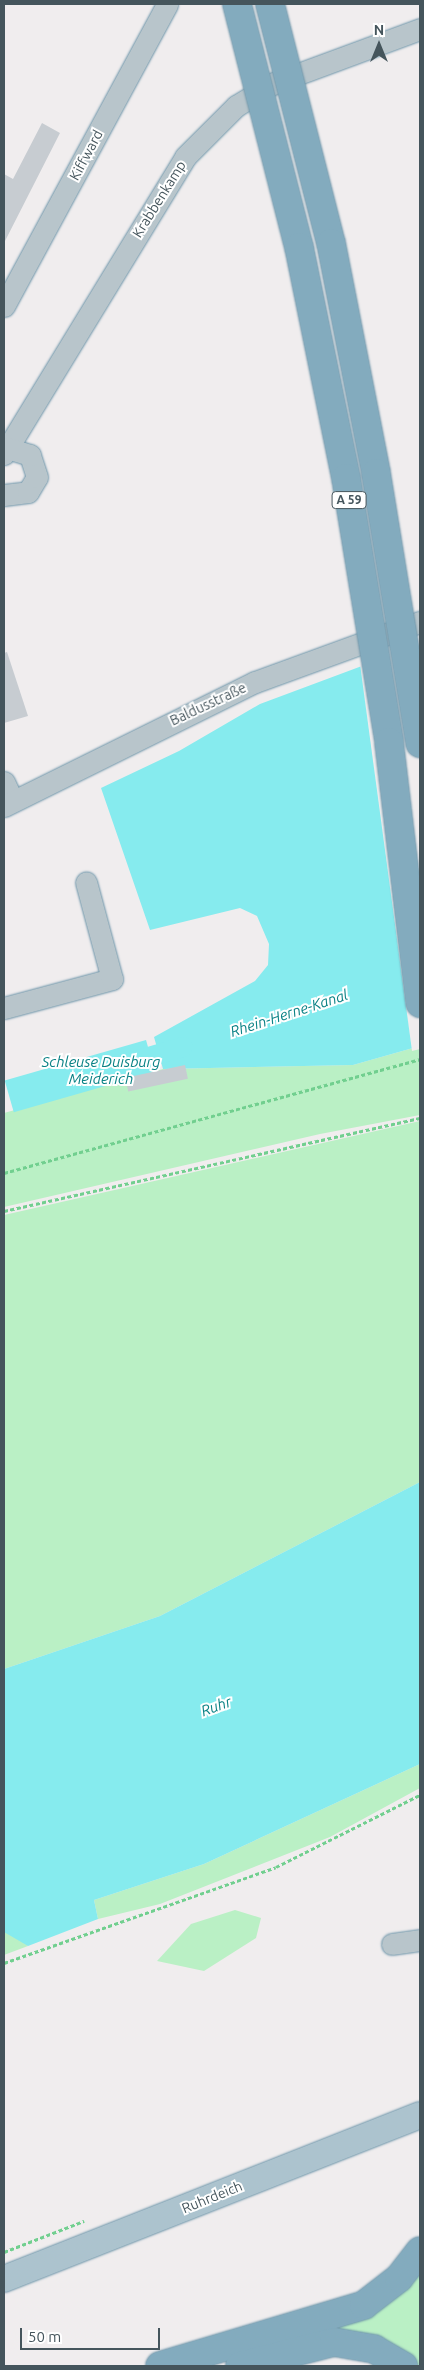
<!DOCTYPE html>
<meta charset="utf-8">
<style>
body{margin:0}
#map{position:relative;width:424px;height:2370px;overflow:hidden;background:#f0edee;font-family:Ubuntu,sans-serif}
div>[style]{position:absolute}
.green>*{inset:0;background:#baf0c5}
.water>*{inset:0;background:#86ebee;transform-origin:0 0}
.pier>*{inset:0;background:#f0edee}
.canal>*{height:20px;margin:-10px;padding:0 10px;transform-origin:10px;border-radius:10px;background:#86ebee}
.building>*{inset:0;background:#c7ccd1;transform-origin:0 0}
.path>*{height:3px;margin-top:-1.5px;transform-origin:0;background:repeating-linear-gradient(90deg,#71cf8f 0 4px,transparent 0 6.5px)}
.roads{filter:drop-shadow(0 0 1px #6f96aa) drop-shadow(0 0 1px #6f96aa)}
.minor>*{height:21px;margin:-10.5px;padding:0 10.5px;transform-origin:10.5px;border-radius:10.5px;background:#b8c5cb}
.major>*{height:26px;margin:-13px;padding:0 13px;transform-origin:13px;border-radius:13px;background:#acc3ce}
.highway>*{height:28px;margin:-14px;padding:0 14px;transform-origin:14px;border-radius:14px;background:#83abbe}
.bridges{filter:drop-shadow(0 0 1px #6f96aa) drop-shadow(0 0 1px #6f96aa)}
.highway-bridge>*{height:28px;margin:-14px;padding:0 14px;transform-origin:14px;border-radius:14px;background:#83abbe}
span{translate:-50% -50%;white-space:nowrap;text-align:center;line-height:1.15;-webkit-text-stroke:4px #fff;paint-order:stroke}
.shield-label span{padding:1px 4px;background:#fff;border:1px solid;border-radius:4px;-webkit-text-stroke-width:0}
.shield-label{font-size:12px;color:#45555c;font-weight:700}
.street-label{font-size:14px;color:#45555c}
.water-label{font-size:15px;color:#0a8285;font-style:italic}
.frame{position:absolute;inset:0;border:5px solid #45555c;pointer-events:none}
.north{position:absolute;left:354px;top:20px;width:50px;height:50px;-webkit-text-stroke:4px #fff;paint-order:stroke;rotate:0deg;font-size:14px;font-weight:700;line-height:20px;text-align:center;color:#45555c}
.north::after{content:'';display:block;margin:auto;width:18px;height:22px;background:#45555c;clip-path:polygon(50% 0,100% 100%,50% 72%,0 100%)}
.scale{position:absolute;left:20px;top:2328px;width:140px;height:22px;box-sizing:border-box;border:2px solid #45555c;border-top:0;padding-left:6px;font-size:15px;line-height:18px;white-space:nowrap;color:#45555c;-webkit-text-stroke:4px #fff;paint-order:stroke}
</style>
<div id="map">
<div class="green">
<i style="clip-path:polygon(420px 1046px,420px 1115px,320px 1134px,4px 1207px,4px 1113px,163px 1069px,353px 1065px)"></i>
<i style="clip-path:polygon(420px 1121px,420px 1482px,160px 1616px,4px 1669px,4px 1215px)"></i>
<i style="clip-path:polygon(420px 1764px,420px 1788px,330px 1837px,160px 1904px,98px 1919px,94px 1900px,204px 1864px)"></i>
<i style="clip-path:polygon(235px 1910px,261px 1918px,256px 1938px,204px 1971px,157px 1961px,191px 1924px)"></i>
<i style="clip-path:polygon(8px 1930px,28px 1946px,4px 1955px,4px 1932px)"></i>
<i style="clip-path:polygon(420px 2270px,420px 2366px,315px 2337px)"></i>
</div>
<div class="water">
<i style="clip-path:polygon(386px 657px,420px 1046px,353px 1065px,163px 1069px,154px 1037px,255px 981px,268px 965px,269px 944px,257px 916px,240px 908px,150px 930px,101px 788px,179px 751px,260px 704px)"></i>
<i style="left:146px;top:1040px;width:33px;height:147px;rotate:74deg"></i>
<i style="clip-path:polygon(420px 1482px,420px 1764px,204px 1864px,94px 1900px,98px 1919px,28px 1946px,4px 1932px,4px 1669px,160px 1616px)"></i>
</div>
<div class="pier">
<i style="clip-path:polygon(420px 649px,420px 1049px,412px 1051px,360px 664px)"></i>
</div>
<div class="canal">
<i style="left:124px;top:1064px;width:61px;rotate:-16.1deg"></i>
</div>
<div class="building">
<i style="clip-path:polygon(42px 123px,60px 133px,4px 243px,4px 174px,13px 179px)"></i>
<i style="clip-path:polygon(7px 652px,28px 716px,4px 723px,4px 653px)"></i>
<i style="left:185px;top:1065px;width:14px;height:61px;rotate:78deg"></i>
</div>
<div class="path">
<i style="left:4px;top:1173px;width:431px;rotate:-15.3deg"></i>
<i style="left:4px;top:1211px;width:426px;rotate:-12.6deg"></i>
<i style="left:4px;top:1963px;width:288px;rotate:-19.4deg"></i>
<i style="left:276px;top:1867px;width:161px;rotate:-26.6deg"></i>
<i style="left:4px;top:2252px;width:86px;rotate:-21.2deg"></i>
</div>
<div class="roads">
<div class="minor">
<i style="left:4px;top:306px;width:343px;rotate:-61.6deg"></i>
<i style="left:4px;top:454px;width:348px;rotate:-58.6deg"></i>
<i style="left:185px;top:157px;width:72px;rotate:-45deg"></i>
<i style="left:236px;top:106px;width:44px;rotate:-31.2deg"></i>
<i style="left:274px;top:83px;width:156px;rotate:-20.3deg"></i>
<i style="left:4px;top:495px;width:24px;rotate:-7deg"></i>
<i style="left:28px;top:492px;width:17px;rotate:-59deg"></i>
<i style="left:37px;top:477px;width:23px;rotate:-108deg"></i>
<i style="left:30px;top:455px;width:24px;rotate:-163deg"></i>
<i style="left:4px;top:782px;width:21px;rotate:65deg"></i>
<i style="left:4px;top:806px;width:280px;rotate:-26.3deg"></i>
<i style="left:255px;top:682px;width:176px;rotate:-20deg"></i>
<i style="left:4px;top:1008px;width:112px;rotate:-15deg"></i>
<i style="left:112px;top:979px;width:100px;rotate:-105deg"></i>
<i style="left:392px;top:1944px;width:28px;rotate:-8deg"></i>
</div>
<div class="major">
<i style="left:4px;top:2279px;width:447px;rotate:-21.5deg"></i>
</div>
<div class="highway">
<i style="left:160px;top:2366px;width:213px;rotate:-16.6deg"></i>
<i style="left:364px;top:2305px;width:44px;rotate:-37.6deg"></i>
<i style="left:399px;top:2278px;width:34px;rotate:-52deg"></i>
<i style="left:240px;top:2366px;width:97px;rotate:-14.3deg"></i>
<i style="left:334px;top:2342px;width:41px;rotate:9.9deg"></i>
<i style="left:374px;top:2349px;width:34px;rotate:30deg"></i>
</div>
</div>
<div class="bridges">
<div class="highway-bridge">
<i style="left:237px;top:4px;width:251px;rotate:75.7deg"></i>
<i style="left:299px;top:247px;width:236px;rotate:78.5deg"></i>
<i style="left:346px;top:478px;width:267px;rotate:80.7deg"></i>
<i style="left:389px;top:742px;width:263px;rotate:83.2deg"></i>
<i style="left:270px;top:4px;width:247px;rotate:75.7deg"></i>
<i style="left:331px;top:243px;width:234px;rotate:78.9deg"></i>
<i style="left:376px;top:473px;width:274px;rotate:80.7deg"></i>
</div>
</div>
<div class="shield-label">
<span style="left:349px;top:500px">A 59</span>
</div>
<div class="street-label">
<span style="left:86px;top:155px;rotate:-62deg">Kiffward</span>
<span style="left:159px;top:199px;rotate:-58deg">Krabbenkamp</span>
<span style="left:208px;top:704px;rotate:-25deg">Baldusstraße</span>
<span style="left:212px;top:2197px;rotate:-22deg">Ruhrdeich</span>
</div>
<div class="water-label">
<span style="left:289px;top:1013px;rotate:-18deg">Rhein-Herne-Kanal</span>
<span style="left:101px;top:1070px">Schleuse Duisburg<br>Meiderich</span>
<span style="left:216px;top:1706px;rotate:-20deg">Ruhr</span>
</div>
<div class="frame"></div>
<div class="north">N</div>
<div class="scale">50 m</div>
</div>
